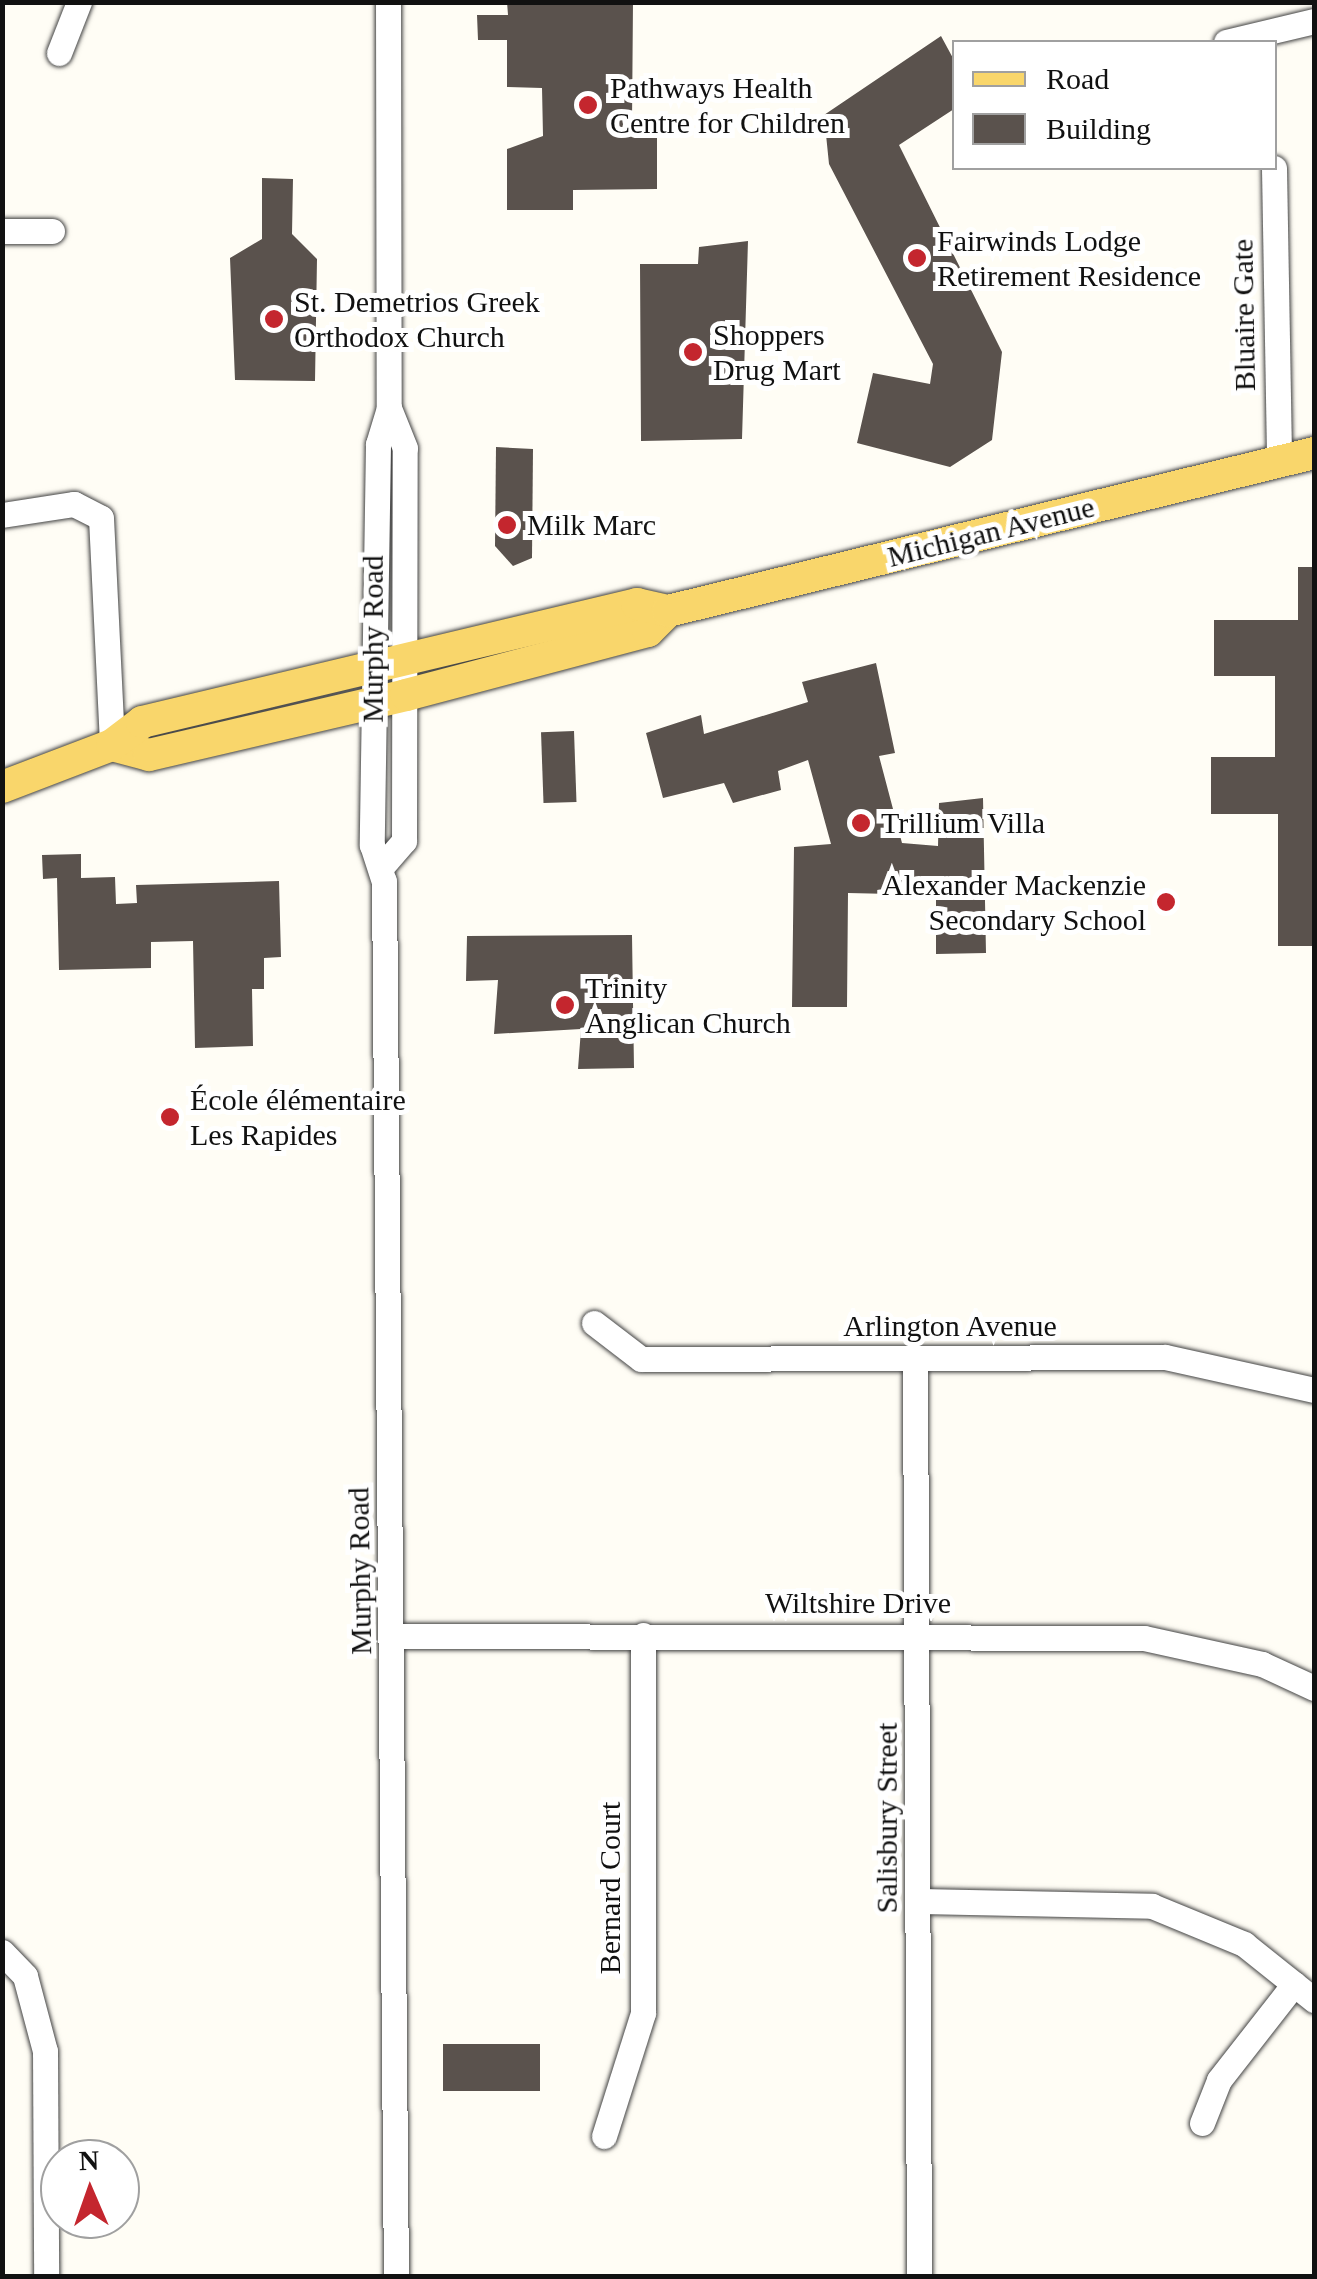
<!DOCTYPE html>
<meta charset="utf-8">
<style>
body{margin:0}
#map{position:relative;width:1317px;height:2279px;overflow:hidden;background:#fffdf5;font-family:"Times New Roman",serif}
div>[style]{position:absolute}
.building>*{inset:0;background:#5a524d;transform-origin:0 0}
.roads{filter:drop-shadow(0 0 2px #444) drop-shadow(0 0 2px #444)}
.minor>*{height:25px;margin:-12.5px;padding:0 12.5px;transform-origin:12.5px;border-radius:12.5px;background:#fff}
.major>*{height:32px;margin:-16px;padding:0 16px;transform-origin:16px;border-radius:16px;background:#f9d66b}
.dots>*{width:28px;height:28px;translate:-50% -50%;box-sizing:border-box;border:5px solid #fff;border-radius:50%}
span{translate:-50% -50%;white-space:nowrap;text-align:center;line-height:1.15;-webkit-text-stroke:10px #fff;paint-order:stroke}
.poi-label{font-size:30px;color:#111}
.left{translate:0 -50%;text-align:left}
.right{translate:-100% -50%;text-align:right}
.street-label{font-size:30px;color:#111}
.frame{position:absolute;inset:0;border:5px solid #111;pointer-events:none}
.legend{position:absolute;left:952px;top:40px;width:325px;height:130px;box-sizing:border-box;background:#fff;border:2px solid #a0a0a0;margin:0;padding:12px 18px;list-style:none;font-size:30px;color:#111}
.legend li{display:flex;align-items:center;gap:20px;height:50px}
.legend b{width:50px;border:2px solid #a0a0a0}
.north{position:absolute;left:40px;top:2139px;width:100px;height:100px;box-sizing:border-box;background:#fff;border:2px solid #a0a0a0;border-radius:50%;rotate:358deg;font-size:28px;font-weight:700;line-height:40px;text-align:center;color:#111}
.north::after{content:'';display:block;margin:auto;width:35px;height:45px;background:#c4262e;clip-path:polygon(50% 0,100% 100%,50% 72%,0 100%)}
</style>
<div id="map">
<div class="building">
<i style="clip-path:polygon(507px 2px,633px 2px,632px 123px,657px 123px,657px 189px,573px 190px,573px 210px,507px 210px,507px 149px,543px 136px,542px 88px,507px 87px,507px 40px,478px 40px,477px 15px,508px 15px)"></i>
<i style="clip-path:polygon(941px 36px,954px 60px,954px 109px,899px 145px,1002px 352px,992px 440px,950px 467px,857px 443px,873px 373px,930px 384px,933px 364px,829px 164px,824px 115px)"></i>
<i style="clip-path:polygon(262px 178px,293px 179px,292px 234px,317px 259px,315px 381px,235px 380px,230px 258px,262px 239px)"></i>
<i style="clip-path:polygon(748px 241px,742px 439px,641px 441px,640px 264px,698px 264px,699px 247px)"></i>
<i style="clip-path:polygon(496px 447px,533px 449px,532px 558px,513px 566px,495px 546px)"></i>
<i style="clip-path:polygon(1298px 567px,1314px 567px,1314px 946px,1278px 946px,1278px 814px,1211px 814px,1211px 757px,1275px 757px,1275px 676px,1214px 676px,1214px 620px,1298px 620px)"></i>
<i style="clip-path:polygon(876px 663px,895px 753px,879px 756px,902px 843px,938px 846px,939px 803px,983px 798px,986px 953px,936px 954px,936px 895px,848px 893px,847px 1007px,792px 1007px,794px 847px,831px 844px,808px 760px,778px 771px,781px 790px,733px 803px,724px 783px,663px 798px,646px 733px,701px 715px,704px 734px,808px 702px,802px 682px)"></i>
<i style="left:574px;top:731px;width:71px;height:33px;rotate:88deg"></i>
<i style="clip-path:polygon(81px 854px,81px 878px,115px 877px,116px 904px,137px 903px,136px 885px,279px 881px,281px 957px,264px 958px,264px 989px,252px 989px,253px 1046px,195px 1048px,193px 941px,151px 942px,151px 968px,59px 970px,57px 878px,43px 879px,42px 855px)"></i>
<i style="clip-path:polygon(632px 935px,634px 1068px,578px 1069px,581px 1029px,494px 1034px,498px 980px,466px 981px,467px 936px)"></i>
<i style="left:443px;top:2044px;width:97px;height:47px"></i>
</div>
<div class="roads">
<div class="minor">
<i style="left:388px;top:2px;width:406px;rotate:89.9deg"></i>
<i style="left:389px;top:408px;width:38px;rotate:107deg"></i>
<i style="left:378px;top:444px;width:401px;rotate:90.9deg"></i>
<i style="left:372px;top:845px;width:38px;rotate:72deg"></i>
<i style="left:384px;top:881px;width:1395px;rotate:89.51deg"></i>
<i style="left:1226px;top:42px;width:90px;rotate:-13.4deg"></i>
<i style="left:59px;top:53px;width:55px;rotate:-68.6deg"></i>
<i style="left:1274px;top:168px;width:293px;rotate:89deg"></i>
<i style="left:2px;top:231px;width:50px"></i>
<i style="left:2px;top:515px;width:73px;rotate:-8.7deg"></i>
<i style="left:74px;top:504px;width:30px;rotate:27deg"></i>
<i style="left:101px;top:518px;width:227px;rotate:87.2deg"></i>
<i style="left:383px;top:865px;width:32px;rotate:-49deg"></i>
<i style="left:404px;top:841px;width:393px;rotate:-89.9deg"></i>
<i style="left:405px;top:448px;width:43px;rotate:-111.8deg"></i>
<i style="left:594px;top:1323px;width:59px;rotate:37.5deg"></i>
<i style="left:641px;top:1359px;width:524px;rotate:-0.22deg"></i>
<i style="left:1165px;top:1357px;width:153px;rotate:12.5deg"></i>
<i style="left:915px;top:1358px;width:918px;rotate:89.75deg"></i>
<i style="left:394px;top:1636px;width:750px;rotate:0.15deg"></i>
<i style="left:1144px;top:1638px;width:121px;rotate:12.4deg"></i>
<i style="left:1262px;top:1664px;width:57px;rotate:24.8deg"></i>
<i style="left:920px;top:1901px;width:232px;rotate:1.2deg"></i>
<i style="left:1152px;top:1906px;width:100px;rotate:22.4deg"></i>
<i style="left:1244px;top:1944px;width:90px;rotate:38.7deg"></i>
<i style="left:2px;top:1952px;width:33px;rotate:46deg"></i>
<i style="left:25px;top:1976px;width:78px;rotate:75.1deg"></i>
<i style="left:45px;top:2051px;width:225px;rotate:89.7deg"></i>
<i style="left:1202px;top:2123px;width:46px;rotate:-68.4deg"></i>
<i style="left:1219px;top:2080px;width:122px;rotate:-52deg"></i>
<i style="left:604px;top:2136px;width:129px;rotate:-72.4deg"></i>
<i style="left:643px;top:2013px;width:378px;rotate:-90deg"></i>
</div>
<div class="major">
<i style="left:112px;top:745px;width:38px;rotate:15deg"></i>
<i style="left:149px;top:755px;width:264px;rotate:-13.1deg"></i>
<i style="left:406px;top:695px;width:250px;rotate:-14.8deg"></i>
<i style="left:648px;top:631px;width:28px;rotate:-45deg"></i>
<i style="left:2px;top:787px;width:118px;rotate:-20.9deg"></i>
<i style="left:112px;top:745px;width:38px;rotate:-37deg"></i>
<i style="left:142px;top:722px;width:509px;rotate:-13.41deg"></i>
<i style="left:637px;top:604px;width:32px;rotate:13deg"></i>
<i style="left:668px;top:611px;width:665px;rotate:-13.74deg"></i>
</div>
</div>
<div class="dots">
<i style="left:588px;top:105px;background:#c4262e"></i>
<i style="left:917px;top:258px;background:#c4262e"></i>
<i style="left:274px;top:319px;background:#c4262e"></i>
<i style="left:693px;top:352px;background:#c4262e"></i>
<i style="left:507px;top:525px;background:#c4262e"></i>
<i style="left:861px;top:823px;background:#c4262e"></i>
<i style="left:1166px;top:902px;background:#c4262e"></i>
<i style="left:565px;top:1005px;background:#c4262e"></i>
<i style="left:170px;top:1117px;background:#c4262e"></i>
</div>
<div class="poi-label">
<span class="left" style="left:610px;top:105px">Pathways Health<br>Centre for Children</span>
<span class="left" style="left:937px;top:258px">Fairwinds Lodge<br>Retirement Residence</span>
<span class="left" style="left:294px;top:319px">St. Demetrios Greek<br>Orthodox Church</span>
<span class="left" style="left:713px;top:352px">Shoppers<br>Drug Mart</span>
<span class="left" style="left:527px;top:525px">Milk Marc</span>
<span class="left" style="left:881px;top:823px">Trillium Villa</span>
<span class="right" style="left:1146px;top:902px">Alexander Mackenzie<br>Secondary School</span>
<span class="left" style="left:585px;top:1005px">Trinity<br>Anglican Church</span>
<span class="left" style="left:190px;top:1117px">École élémentaire<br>Les Rapides</span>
</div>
<div class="street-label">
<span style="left:1244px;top:315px;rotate:-91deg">Bluaire Gate</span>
<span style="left:991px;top:532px;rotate:-14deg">Michigan Avenue</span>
<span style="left:373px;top:639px;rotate:-90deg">Murphy Road</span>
<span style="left:950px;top:1326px">Arlington Avenue</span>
<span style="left:360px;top:1571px;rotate:-91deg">Murphy Road</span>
<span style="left:858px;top:1603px">Wiltshire Drive</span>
<span style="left:887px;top:1818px;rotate:-90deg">Salisbury Street</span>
<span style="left:610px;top:1888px;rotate:-90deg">Bernard Court</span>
</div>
<div class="frame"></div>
<ul class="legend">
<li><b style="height:12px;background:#f9d66b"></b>Road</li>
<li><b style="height:28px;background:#5a524d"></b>Building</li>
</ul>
<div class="north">N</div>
</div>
